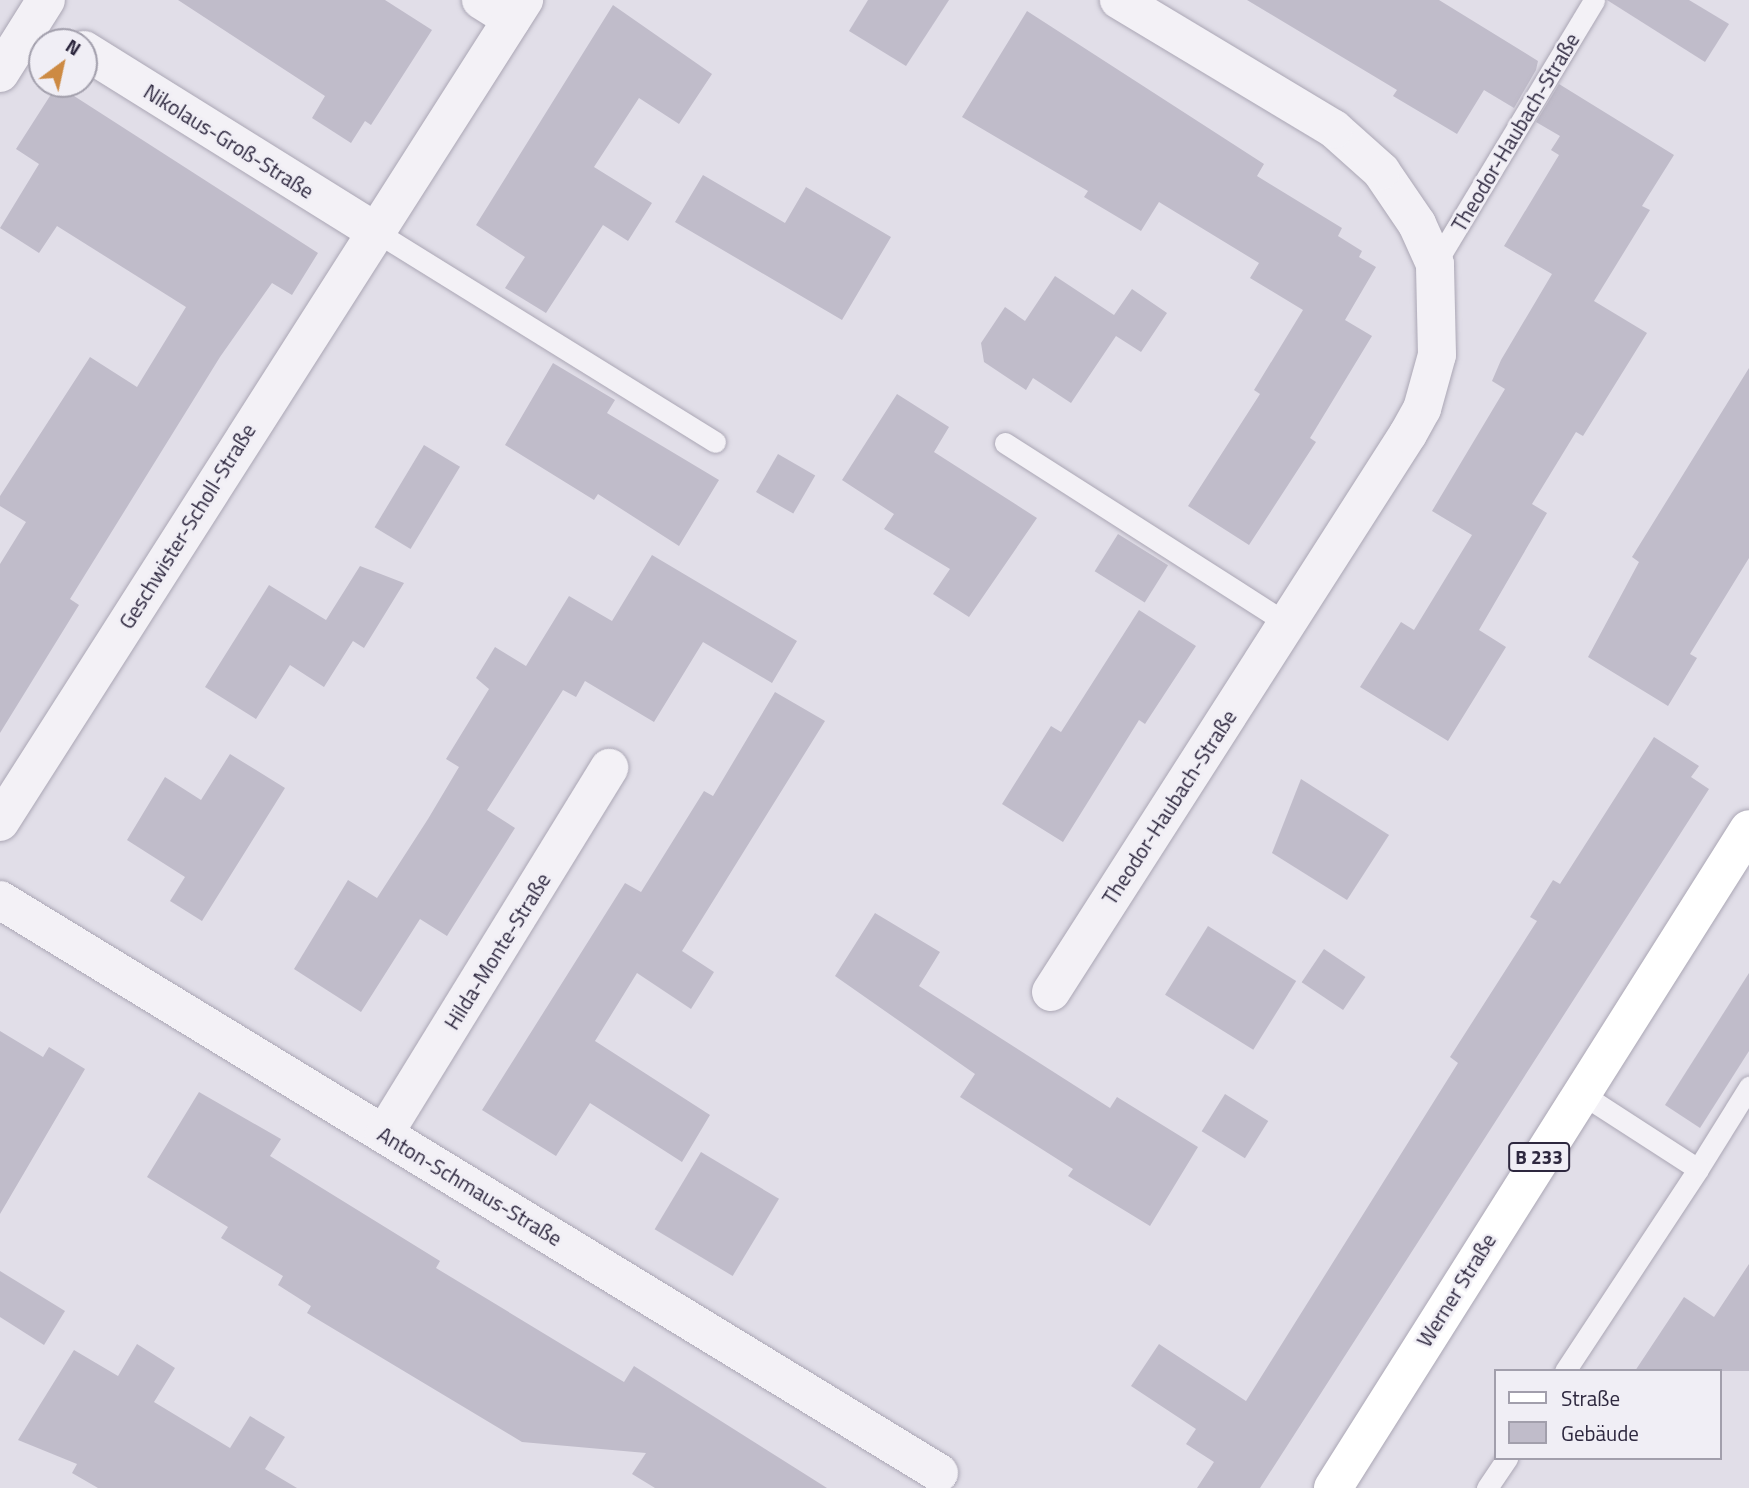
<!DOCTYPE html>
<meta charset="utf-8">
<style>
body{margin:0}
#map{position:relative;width:1749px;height:1488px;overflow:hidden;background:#e1dee8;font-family:"Titillium Web",sans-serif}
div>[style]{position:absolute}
.building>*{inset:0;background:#c0bcca;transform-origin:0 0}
.roads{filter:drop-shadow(0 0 2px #aba7b5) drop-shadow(0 0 2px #aba7b5)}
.lane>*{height:21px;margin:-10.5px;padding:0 10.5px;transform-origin:10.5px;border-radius:10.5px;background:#f3f1f6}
.street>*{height:38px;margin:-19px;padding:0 19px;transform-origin:19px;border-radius:19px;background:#f3f1f6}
.primary>*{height:38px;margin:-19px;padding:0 19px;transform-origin:19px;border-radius:19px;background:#fff}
span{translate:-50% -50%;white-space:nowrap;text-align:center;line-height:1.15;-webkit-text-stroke:5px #f0eef5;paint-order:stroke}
.shield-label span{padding:2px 5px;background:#f0eef5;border:2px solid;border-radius:5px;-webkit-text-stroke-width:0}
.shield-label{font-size:19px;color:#2e283f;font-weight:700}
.street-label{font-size:21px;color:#2e283f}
.legend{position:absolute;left:1494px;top:1369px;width:228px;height:91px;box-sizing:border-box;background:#f0eef5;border:2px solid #a29fac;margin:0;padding:9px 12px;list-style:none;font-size:21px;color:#2e283f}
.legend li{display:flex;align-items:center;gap:14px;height:35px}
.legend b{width:35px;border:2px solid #a29fac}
.north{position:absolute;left:28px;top:28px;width:70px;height:70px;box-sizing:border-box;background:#f0eef5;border:2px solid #a29fac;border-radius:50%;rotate:33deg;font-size:19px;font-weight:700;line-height:28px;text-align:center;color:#2e283f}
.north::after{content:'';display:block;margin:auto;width:24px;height:32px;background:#cd8a43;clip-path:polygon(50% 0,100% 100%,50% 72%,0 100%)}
</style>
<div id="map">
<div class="building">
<i style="clip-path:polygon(178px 0,385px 0,432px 30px,371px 125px,365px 121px,351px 143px,312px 118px,325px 96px)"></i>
<i style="clip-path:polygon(868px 0,949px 0,906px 66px,849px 31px)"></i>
<i style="clip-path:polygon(1247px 0,1439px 0,1538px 61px,1536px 70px,1514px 108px,1484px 90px,1457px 134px,1393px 96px,1397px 90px)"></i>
<i style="clip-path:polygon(1607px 0,1689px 0,1729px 24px,1705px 62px)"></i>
<i style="clip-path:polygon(613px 5px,712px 74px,679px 124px,639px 98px,594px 167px,652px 203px,628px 241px,603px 225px,546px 313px,505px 288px,525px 257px,476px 225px)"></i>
<i style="clip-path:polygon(1027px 11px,1264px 164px,1257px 176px,1342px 228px,1338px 236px,1362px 251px,1359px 257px,1376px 267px,1345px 320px,1372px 336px,1310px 438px,1316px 442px,1249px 545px,1188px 506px,1260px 394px,1254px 390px,1303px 310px,1250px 278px,1259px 263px,1159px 202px,1141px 231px,1084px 197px,1088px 191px,962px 117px)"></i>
<i style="clip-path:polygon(1559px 84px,1674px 155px,1642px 206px,1650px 210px,1594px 301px,1647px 333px,1583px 436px,1576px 432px,1532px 504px,1547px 513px,1479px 630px,1506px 647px,1448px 741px,1360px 687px,1401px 622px,1414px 630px,1472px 535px,1432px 511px,1505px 389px,1492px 381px,1501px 360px,1552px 274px,1504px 246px,1559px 155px,1551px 150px,1560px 136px,1536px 122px)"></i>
<i style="clip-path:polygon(57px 85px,318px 253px,292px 295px,272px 283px,220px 357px,70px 599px,79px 605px,0 733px,0 564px,26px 522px,0 506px,0 496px,90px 357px,137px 387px,186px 307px,57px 226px,39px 253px,0 228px,39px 164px,16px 149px)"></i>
<i style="clip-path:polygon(703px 175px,785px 223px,806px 187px,891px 237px,842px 320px,675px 222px)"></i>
<i style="clip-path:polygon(1055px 276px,1114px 315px,1132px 289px,1167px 313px,1141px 352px,1116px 336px,1071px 403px,1033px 378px,1026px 390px,984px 362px,981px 343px,1005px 307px,1025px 321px)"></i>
<i style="clip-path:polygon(553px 363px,615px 400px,607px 413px,719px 480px,679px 546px,598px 494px,594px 500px,505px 445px)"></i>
<i style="clip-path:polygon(1749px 368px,1749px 558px,1690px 654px,1697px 658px,1668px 706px,1588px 657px,1639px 562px,1632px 557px)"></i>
<i style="clip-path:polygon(897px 394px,949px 427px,934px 452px,1037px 518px,969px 617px,933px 594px,950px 569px,884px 529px,894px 514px,842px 480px)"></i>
<i style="left:424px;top:445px;width:42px;height:96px;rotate:31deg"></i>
<i style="left:778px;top:454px;width:43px;height:44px;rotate:30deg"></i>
<i style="left:1118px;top:534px;width:59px;height:44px;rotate:32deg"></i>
<i style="clip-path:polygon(652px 555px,797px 641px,772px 683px,703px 642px,654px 722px,585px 681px,576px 697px,563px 690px,487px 810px,515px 828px,447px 936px,420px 919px,361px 1012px,294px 969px,348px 880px,377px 898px,428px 819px,459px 767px,446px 759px,489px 689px,476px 678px,495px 647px,526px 666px,569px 596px,612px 621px)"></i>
<i style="clip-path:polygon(360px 566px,404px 583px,364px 648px,353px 641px,324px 687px,290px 665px,256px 719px,205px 687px,269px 585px,326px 620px)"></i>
<i style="clip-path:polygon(1139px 610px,1196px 646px,1145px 724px,1139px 720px,1063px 842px,1002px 804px,1051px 726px,1061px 732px)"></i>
<i style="clip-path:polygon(775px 692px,825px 721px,682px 951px,714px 972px,691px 1009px,637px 973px,595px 1041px,710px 1115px,682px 1162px,590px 1103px,556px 1156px,482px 1110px,625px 883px,641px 892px,704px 791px,713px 796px)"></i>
<i style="clip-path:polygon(1654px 737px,1699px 766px,1691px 777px,1709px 789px,1260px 1488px,1197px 1488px,1214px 1462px,1186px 1444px,1196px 1429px,1131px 1386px,1159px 1344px,1246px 1401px,1458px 1063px,1450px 1057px,1537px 921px,1530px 917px,1553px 880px,1560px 884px)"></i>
<i style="clip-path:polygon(230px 754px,285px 788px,202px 921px,170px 901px,185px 877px,127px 840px,165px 777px,201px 800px)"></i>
<i style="clip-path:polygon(1301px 779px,1389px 835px,1347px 900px,1272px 853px)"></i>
<i style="clip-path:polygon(875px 913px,940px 952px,919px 986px,1110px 1108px,1117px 1097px,1198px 1147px,1150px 1226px,1068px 1176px,1073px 1169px,960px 1097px,975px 1074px,835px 976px)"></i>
<i style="left:1208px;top:926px;width:104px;height:81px;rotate:32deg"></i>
<i style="left:1324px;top:949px;width:50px;height:40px;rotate:34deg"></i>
<i style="clip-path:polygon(1749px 973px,1749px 1051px,1700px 1128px,1665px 1105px)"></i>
<i style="clip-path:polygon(0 1031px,43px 1057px,49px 1047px,85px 1069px,0 1214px)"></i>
<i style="clip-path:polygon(199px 1092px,281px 1139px,270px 1156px,440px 1261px,436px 1268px,624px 1382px,634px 1366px,827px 1488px,655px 1488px,632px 1474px,646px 1453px,522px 1442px,307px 1313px,311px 1306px,278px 1285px,283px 1276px,221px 1238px,228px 1227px,147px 1177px)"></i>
<i style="left:1225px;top:1094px;width:51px;height:44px;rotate:32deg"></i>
<i style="left:701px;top:1152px;width:91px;height:90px;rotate:31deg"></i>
<i style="clip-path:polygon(1749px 1264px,1749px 1371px,1635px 1371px,1684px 1297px,1714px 1317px)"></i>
<i style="clip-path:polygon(0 1271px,65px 1311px,44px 1345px,0 1317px)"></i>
<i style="clip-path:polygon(137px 1344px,175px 1368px,154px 1402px,230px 1448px,250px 1416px,285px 1437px,265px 1469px,297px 1488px,98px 1488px,72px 1473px,77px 1464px,18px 1440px,74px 1350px,118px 1376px)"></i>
</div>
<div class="roads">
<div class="lane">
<i style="left:375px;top:231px;width:400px;rotate:31.8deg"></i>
<i style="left:1435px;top:264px;width:308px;rotate:-58.9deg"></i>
<i style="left:1005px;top:443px;width:335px;rotate:32.6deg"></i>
<i style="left:1698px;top:1169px;width:97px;rotate:-58.1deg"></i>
<i style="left:1565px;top:1371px;width:242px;rotate:-56.6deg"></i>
<i style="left:1698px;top:1169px;width:142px;rotate:-147.1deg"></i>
<i style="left:1487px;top:1488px;width:36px;rotate:-56deg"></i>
</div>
<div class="street">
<i style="left:481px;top:0;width:36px;rotate:32deg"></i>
<i style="left:84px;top:50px;width:343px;rotate:31.9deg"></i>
<i style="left:0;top:73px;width:86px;rotate:-57.8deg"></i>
<i style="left:0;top:822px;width:975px;rotate:-57.48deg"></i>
<i style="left:0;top:900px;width:1100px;rotate:31.39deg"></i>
<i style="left:1051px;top:992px;width:662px;rotate:-57.39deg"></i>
<i style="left:1408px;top:434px;width:29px;rotate:-61deg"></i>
<i style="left:1422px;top:409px;width:56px;rotate:-74.5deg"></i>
<i style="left:1437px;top:355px;width:91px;rotate:-91.3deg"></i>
<i style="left:1435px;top:264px;width:44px;rotate:-114.2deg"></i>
<i style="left:1417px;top:224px;width:64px;rotate:-124.2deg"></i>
<i style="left:1381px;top:171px;width:63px;rotate:-138.2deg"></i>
<i style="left:1334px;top:129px;width:251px;rotate:-149deg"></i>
<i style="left:384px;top:1134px;width:430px;rotate:-58.4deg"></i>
</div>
<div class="primary">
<i style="left:1333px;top:1488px;width:779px;rotate:-57.74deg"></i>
</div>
</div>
<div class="shield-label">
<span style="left:1539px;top:1157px">B 233</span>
</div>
<div class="street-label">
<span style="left:1515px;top:132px;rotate:-59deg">Theodor-Haubach-Straße</span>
<span style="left:229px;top:141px;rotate:32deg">Nikolaus-Groß-Straße</span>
<span style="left:187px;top:526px;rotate:-58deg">Geschwister-Scholl-Straße</span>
<span style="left:1169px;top:807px;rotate:-57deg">Theodor-Haubach-Straße</span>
<span style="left:497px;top:951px;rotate:-58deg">Hilda-Monte-Straße</span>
<span style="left:470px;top:1186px;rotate:31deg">Anton-Schmaus-Straße</span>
<span style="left:1456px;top:1290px;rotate:-58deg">Werner Straße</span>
</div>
<ul class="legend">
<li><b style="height:9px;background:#fff"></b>Straße</li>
<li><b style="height:19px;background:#c0bcca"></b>Gebäude</li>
</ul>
<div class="north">N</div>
</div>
